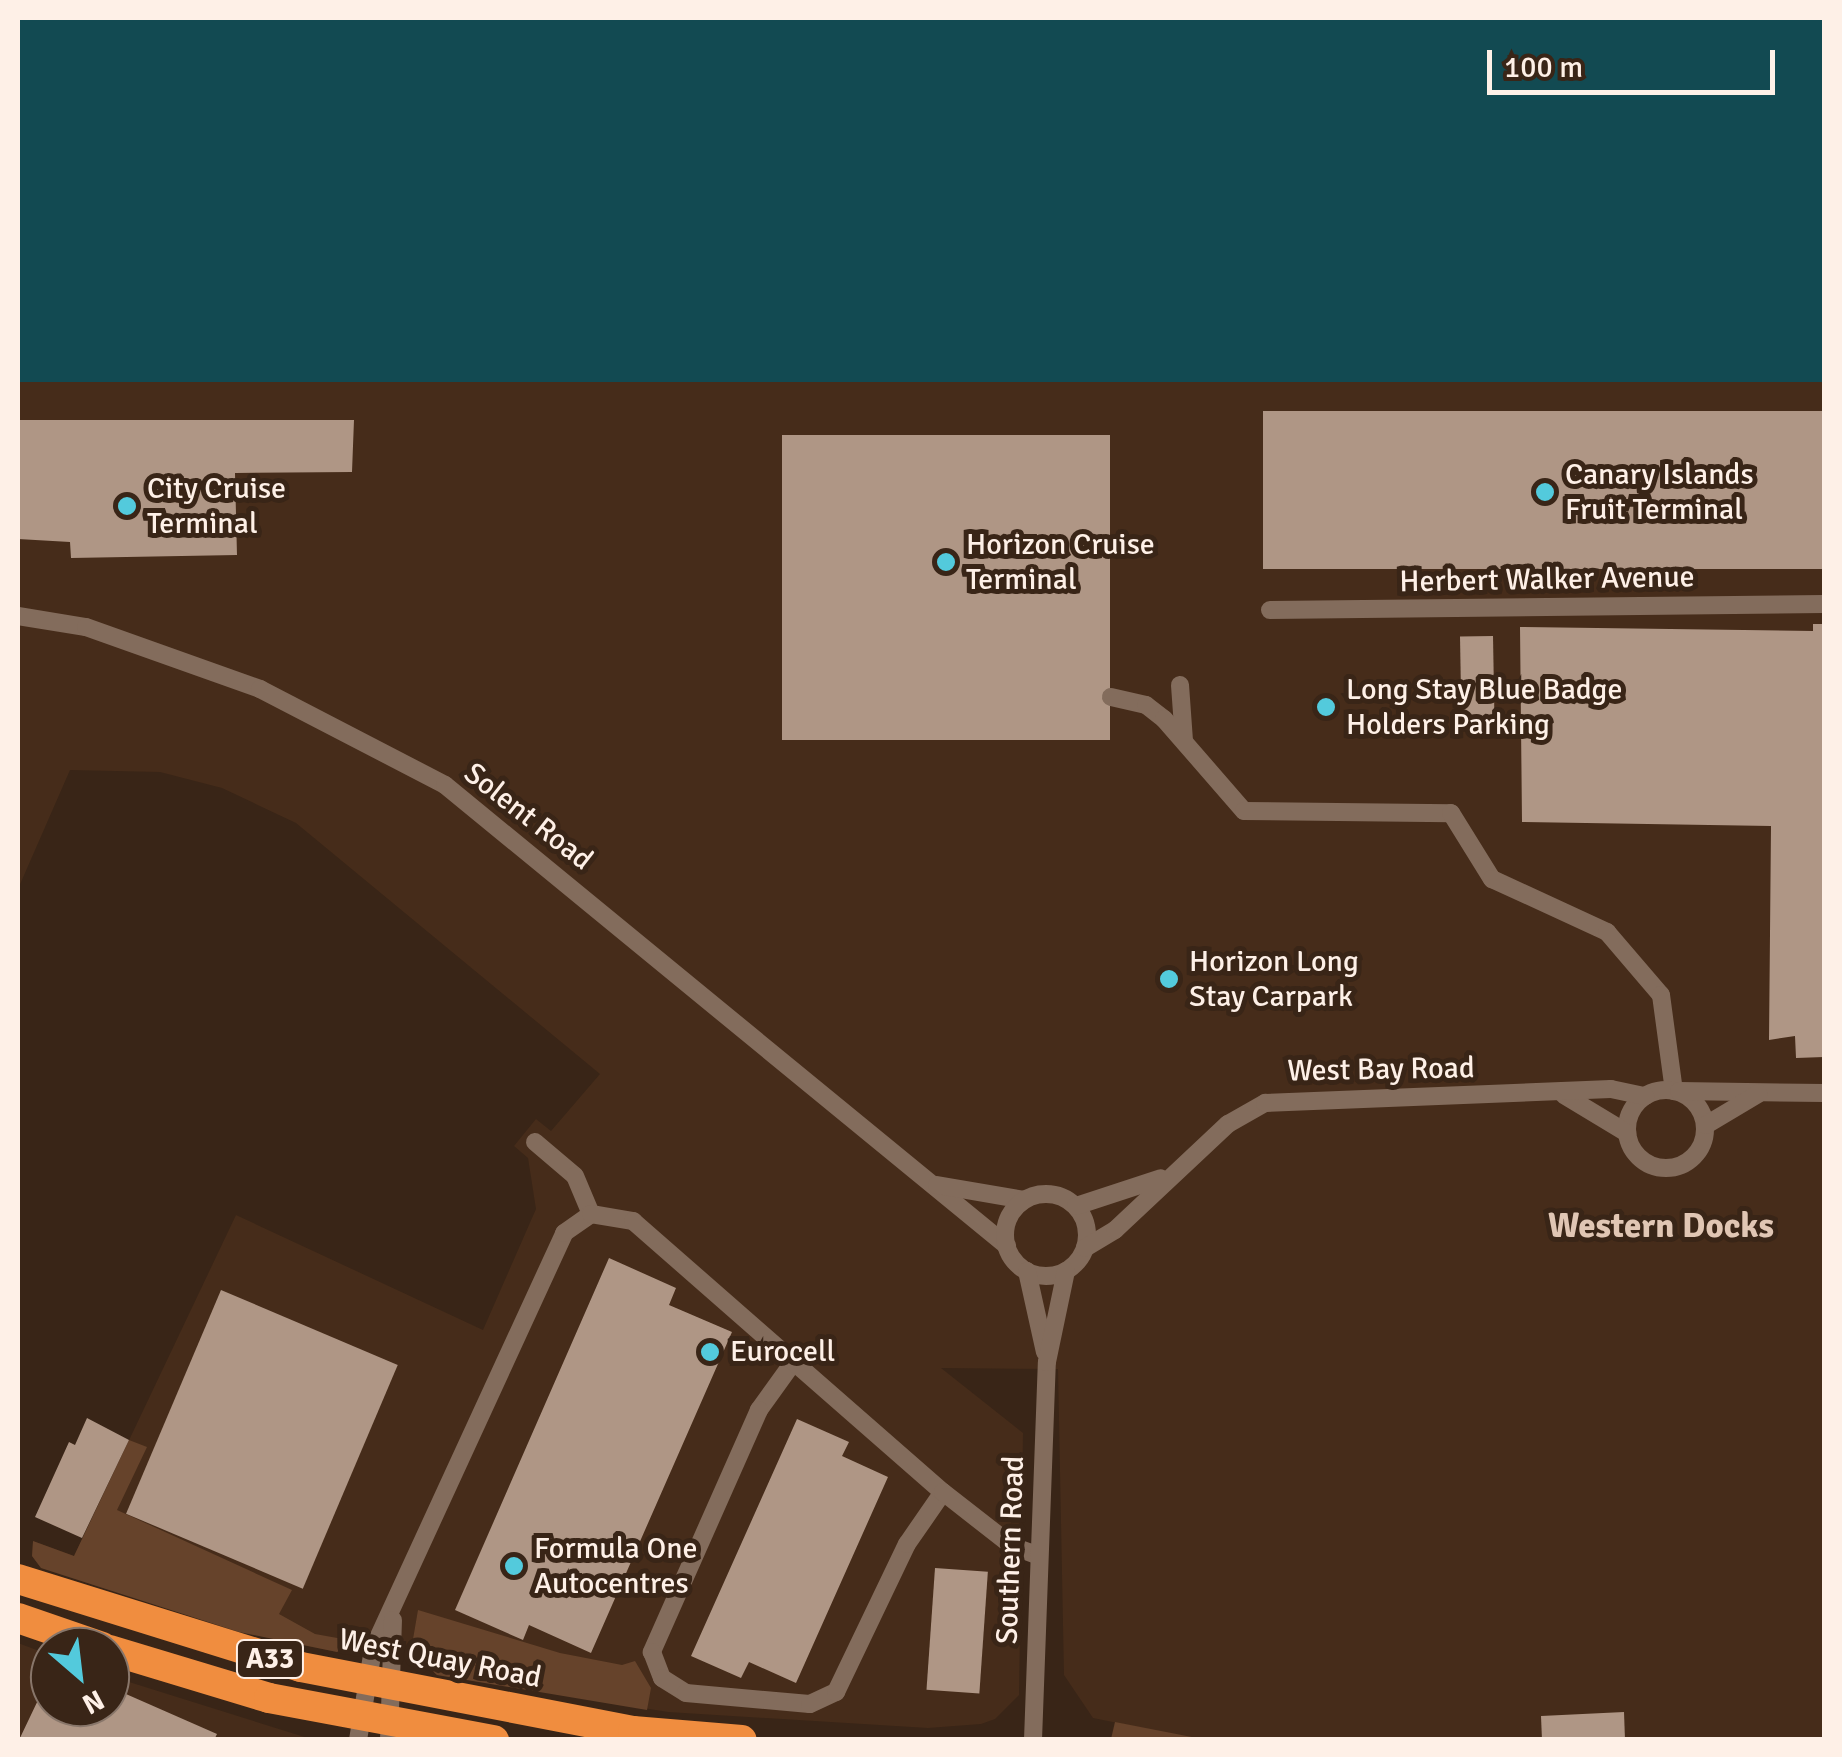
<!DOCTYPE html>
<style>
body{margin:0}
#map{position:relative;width:1842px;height:1757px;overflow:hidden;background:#392517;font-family:Signika,sans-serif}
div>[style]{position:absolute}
.built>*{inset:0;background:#462c1a}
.green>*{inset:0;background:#66432b}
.water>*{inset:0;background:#124a52;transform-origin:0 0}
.building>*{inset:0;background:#af9685;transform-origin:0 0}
.street>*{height:18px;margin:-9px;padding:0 9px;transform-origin:9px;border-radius:9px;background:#836c5c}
.street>.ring{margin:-9px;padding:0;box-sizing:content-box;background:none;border:18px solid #836c5c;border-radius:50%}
.highway>*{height:30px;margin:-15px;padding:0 15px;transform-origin:15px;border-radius:15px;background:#f08d3f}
.dots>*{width:28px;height:28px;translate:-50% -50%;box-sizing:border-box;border:5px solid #392517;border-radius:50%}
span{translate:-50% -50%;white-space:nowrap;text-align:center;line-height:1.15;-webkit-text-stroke:10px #392517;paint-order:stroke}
.shield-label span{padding:2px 8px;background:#392517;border:2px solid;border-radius:8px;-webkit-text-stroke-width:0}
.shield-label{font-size:28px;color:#fef0e7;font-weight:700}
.poi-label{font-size:30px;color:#fef0e7}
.left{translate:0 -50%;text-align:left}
.street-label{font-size:30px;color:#fef0e7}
.quarter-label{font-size:35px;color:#e0c6b4;font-weight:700}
.frame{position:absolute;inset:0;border:20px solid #fef0e7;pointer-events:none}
.north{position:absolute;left:30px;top:1627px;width:100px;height:100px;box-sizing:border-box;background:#392517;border:2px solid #88766a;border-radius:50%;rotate:152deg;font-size:28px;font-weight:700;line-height:40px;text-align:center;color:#fef0e7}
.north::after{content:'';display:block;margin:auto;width:35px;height:45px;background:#53cadc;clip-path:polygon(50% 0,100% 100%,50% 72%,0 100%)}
.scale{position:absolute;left:1487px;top:50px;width:288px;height:45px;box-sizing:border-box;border:5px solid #fef0e7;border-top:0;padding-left:12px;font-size:30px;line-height:35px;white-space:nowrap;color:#fef0e7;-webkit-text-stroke:8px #392517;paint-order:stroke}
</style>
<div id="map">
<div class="built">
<i style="clip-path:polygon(1824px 372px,1824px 1739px,1202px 1740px,1093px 1718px,1064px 1675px,1058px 1369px,941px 1368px,1023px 1433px,1019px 1695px,995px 1719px,981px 1724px,928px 1728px,668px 1712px,437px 1675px,411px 1651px,360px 1635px,337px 1652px,239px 1632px,41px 1568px,32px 1556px,33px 1541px,74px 1556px,236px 1215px,483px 1330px,536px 1209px,528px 1158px,514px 1146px,536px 1119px,551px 1131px,600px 1074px,296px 823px,222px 788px,160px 772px,70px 770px,18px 889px,18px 382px)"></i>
<i style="clip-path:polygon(18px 1643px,50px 1655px,50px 1707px,110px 1707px,110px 1676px,311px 1739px,18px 1739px)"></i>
</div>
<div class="green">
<i style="clip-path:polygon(129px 1440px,147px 1447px,117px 1510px,292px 1590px,279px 1614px,315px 1634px,354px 1641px,337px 1652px,239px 1632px,41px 1568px,32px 1556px,33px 1541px,74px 1556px)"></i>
<i style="clip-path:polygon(418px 1610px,560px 1653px,622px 1665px,635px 1661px,651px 1688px,647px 1710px,437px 1675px,411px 1651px)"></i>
<i style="clip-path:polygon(1115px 1722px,1202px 1739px,1111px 1739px)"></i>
</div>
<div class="water">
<i style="left:18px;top:18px;width:1806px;height:364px"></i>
</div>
<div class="building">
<i style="left:1824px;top:411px;width:158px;height:561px;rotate:90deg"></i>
<i style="clip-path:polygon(18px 420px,354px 420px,352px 472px,235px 473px,237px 555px,71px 558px,70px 542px,18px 539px)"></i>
<i style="left:1110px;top:435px;width:305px;height:328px;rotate:90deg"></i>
<i style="clip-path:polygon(1813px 624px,1824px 624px,1824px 1057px,1796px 1058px,1795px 1036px,1769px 1040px,1771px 826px,1522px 822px,1520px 627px,1813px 631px)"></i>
<i style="left:1493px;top:636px;width:89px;height:33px;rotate:89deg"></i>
<i style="clip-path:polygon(609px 1258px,676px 1288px,669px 1305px,732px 1332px,591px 1653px,529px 1625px,523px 1640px,455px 1610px)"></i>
<i style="left:221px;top:1290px;width:192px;height:243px;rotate:23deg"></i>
<i style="clip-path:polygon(87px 1418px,129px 1440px,82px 1538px,35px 1517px,69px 1442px,75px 1445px)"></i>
<i style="clip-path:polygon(797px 1419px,849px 1442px,842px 1456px,888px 1477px,796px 1683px,749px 1662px,741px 1678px,691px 1656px)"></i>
<i style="left:935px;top:1568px;width:53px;height:122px;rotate:4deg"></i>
<i style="clip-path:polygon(50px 1675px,50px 1707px,110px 1707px,110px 1687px,217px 1734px,214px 1740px,19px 1740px)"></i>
<i style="clip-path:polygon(1624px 1712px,1625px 1740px,1542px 1740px,1541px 1716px)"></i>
</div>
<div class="street">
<i style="left:1270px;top:610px;width:554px;rotate:-0.62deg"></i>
<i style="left:18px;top:616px;width:69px;rotate:9.2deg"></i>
<i style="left:86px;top:627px;width:185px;rotate:19.6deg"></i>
<i style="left:260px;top:689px;width:208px;rotate:27.4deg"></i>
<i style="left:445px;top:785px;width:727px;rotate:39.36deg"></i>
<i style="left:1180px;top:685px;width:56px;rotate:85.9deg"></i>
<i style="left:1111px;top:697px;width:36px;rotate:13deg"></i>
<i style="left:1146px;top:705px;width:23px;rotate:38deg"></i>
<i style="left:1164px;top:719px;width:122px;rotate:49deg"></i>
<i style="left:1244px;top:811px;width:207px;rotate:0.6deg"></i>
<i style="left:1451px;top:813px;width:78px;rotate:58.2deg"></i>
<i style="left:1492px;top:879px;width:127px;rotate:24.7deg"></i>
<i style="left:1607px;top:932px;width:83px;rotate:49.4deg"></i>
<i style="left:1661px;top:995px;width:97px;rotate:82.3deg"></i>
<i class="ring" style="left:1627px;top:1090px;width:60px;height:60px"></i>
<i style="left:1679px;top:1091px;width:145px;rotate:0.8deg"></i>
<i style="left:1564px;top:1095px;width:74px;rotate:31.1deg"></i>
<i style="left:1706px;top:1125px;width:61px;rotate:-30.8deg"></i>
<i style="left:535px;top:1142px;width:52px;rotate:40.4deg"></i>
<i style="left:575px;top:1176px;width:41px;rotate:67.2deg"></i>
<i style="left:937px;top:1185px;width:88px;rotate:9.8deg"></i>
<i class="ring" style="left:1005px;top:1194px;width:64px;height:64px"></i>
<i style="left:1076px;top:1206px;width:89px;rotate:-18.2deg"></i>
<i style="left:1085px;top:1248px;width:35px;rotate:-31deg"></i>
<i style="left:1115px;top:1230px;width:155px;rotate:-43.2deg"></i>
<i style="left:1228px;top:1124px;width:43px;rotate:-29.6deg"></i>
<i style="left:1265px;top:1103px;width:346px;rotate:-2.3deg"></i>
<i style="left:1611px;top:1089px;width:35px;rotate:12deg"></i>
<i style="left:1027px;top:1271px;width:83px;rotate:77.5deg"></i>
<i style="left:792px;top:1364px;width:57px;rotate:125.7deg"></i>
<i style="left:759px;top:1410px;width:265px;rotate:113.9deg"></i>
<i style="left:652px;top:1652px;width:28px;rotate:69deg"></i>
<i style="left:662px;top:1678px;width:28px;rotate:32deg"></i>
<i style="left:686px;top:1693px;width:124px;rotate:5.1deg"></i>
<i style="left:810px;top:1704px;width:29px;rotate:-25deg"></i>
<i style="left:836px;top:1692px;width:164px;rotate:-64.4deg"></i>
<i style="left:907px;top:1544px;width:63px;rotate:-55.3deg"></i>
<i style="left:358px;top:1740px;width:92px;rotate:-80.6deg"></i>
<i style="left:373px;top:1649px;width:458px;rotate:-65.3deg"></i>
<i style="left:564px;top:1233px;width:33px;rotate:-35deg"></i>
<i style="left:591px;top:1214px;width:43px;rotate:9.5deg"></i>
<i style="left:633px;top:1221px;width:412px;rotate:41.2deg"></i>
<i style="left:943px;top:1492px;width:88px;rotate:38deg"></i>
<i style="left:1012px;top:1546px;width:27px;rotate:20deg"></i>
<i style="left:389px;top:1740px;width:120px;rotate:-88.1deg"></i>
<i style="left:1033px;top:1740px;width:378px;rotate:-87.9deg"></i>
<i style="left:1047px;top:1362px;width:93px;rotate:-78.2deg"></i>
</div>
<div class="highway">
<i style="left:18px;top:1579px;width:296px;rotate:17.3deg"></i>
<i style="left:301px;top:1667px;width:338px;rotate:10.9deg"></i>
<i style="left:633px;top:1731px;width:109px;rotate:4.7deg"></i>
<i style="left:18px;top:1618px;width:89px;rotate:19deg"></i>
<i style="left:110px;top:1650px;width:166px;rotate:16.8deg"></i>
<i style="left:269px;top:1698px;width:229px;rotate:10.6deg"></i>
</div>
<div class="dots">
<i style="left:1545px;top:492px;background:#53cadc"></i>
<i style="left:127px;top:506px;background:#53cadc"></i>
<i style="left:946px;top:562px;background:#53cadc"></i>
<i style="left:1326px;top:707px;background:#53cadc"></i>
<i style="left:1169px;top:979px;background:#53cadc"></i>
<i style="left:710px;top:1352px;background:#53cadc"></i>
<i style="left:514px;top:1566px;background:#53cadc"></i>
</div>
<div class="shield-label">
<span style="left:270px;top:1659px">A33</span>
</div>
<div class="poi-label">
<span class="left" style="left:1565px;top:492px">Canary Islands<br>Fruit Terminal</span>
<span class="left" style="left:147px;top:506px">City Cruise<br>Terminal</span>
<span class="left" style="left:966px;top:562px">Horizon Cruise<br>Terminal</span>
<span class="left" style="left:1346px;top:707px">Long Stay Blue Badge<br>Holders Parking</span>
<span class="left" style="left:1189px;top:979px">Horizon Long<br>Stay Carpark</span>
<span class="left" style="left:730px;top:1352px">Eurocell</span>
<span class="left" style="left:534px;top:1566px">Formula One<br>Autocentres</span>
</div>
<div class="street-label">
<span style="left:1547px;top:580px;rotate:-1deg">Herbert Walker Avenue</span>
<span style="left:528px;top:817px;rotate:38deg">Solent Road</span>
<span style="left:1381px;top:1070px;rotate:-1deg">West Bay Road</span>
<span style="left:1011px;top:1550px;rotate:-88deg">Southern Road</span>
<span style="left:440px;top:1659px;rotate:11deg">West Quay Road</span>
</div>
<div class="quarter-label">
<span style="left:1661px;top:1226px">Western Docks</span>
</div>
<div class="frame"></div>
<div class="north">N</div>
<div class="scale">100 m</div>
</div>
